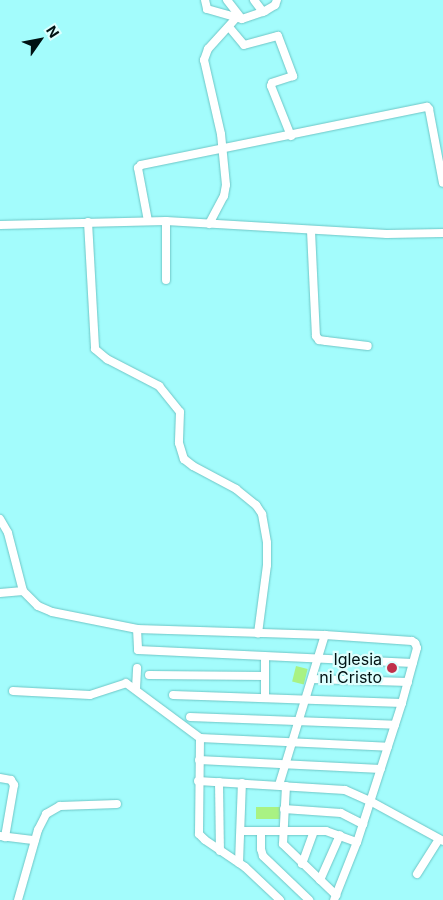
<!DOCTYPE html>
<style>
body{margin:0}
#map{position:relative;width:443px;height:900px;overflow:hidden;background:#a3fcfc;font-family:Inter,sans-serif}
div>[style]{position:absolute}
.green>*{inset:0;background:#a9f283;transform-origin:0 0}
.roads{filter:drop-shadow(0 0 1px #6dc6c6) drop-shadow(0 0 1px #6dc6c6)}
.minor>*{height:8px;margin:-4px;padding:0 4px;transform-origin:4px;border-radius:4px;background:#fff}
.dots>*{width:14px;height:14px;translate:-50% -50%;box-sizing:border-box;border:2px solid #ddfffe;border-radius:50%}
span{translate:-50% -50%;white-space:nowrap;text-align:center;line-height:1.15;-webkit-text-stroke:4.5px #ddfffe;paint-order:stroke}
.poi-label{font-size:16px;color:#001213}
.right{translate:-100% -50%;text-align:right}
.north{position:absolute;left:15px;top:15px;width:50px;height:50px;-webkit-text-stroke:4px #ddfffe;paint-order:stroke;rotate:57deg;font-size:14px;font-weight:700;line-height:20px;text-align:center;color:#001213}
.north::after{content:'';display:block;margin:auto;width:18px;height:22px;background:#001213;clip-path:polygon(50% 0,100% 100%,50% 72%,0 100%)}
</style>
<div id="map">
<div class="green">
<i style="left:296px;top:666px;width:12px;height:16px;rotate:14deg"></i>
<i style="left:256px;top:807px;width:24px;height:12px"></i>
</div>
<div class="roads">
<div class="minor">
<i style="left:205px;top:0;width:9px;rotate:77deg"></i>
<i style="left:207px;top:9px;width:36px;rotate:16deg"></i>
<i style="left:242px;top:19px;width:24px;rotate:-19deg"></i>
<i style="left:265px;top:11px;width:12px;rotate:-31deg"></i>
<i style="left:275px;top:5px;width:5px;rotate:-68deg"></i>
<i style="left:227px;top:0;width:24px;rotate:52deg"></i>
<i style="left:254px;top:0;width:15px;rotate:53deg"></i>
<i style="left:229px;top:27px;width:23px;rotate:50deg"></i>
<i style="left:244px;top:45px;width:35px;rotate:-15deg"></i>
<i style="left:278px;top:36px;width:43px;rotate:69.4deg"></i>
<i style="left:293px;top:76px;width:22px;rotate:162deg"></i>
<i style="left:272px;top:83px;width:3px;rotate:108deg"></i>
<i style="left:271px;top:86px;width:54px;rotate:68.2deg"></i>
<i style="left:148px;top:221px;width:54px;rotate:-100.7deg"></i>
<i style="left:138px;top:168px;width:4px;rotate:-45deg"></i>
<i style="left:141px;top:165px;width:292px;rotate:-11.5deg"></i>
<i style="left:427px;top:107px;width:3px;rotate:45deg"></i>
<i style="left:429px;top:109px;width:75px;rotate:79.3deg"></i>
<i style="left:166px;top:221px;width:59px;rotate:90deg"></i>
<i style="left:88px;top:222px;width:127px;rotate:86.8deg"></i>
<i style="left:95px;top:349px;width:16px;rotate:40deg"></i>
<i style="left:107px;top:359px;width:59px;rotate:27.4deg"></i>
<i style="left:159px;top:386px;width:33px;rotate:51deg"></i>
<i style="left:180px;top:412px;width:31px;rotate:92deg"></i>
<i style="left:179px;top:443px;width:17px;rotate:73deg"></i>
<i style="left:184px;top:459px;width:11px;rotate:38deg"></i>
<i style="left:193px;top:466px;width:49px;rotate:28.1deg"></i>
<i style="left:236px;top:489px;width:26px;rotate:39deg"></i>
<i style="left:256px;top:505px;width:11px;rotate:56deg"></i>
<i style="left:262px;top:514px;width:29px;rotate:80deg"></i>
<i style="left:267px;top:543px;width:22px;rotate:90deg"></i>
<i style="left:267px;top:565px;width:69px;rotate:97.5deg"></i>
<i style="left:209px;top:224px;width:32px;rotate:-62deg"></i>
<i style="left:224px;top:196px;width:11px;rotate:-80deg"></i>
<i style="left:226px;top:185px;width:51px;rotate:-95.6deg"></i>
<i style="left:221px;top:134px;width:76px;rotate:-102.9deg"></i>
<i style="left:204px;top:60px;width:12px;rotate:-70deg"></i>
<i style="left:208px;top:49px;width:42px;rotate:-47.9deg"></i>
<i style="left:0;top:225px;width:166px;rotate:-1.4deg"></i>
<i style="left:166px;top:221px;width:221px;rotate:3.4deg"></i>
<i style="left:387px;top:234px;width:56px;rotate:-1deg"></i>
<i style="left:311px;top:231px;width:105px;rotate:87.3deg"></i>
<i style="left:316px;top:336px;width:5px;rotate:53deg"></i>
<i style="left:319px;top:340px;width:7px;rotate:8deg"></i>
<i style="left:326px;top:341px;width:42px;rotate:6.8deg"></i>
<i style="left:0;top:519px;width:16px;rotate:60deg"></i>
<i style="left:8px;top:533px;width:60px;rotate:75.5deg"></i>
<i style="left:23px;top:591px;width:21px;rotate:45deg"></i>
<i style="left:38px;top:606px;width:15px;rotate:23deg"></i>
<i style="left:52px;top:612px;width:87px;rotate:11.3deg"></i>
<i style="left:137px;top:629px;width:188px;rotate:1.8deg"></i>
<i style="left:325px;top:635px;width:87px;rotate:3.9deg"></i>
<i style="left:412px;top:641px;width:4px;rotate:34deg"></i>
<i style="left:415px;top:643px;width:5px;rotate:68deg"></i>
<i style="left:417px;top:648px;width:57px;rotate:105.3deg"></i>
<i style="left:402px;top:703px;width:146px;rotate:107.9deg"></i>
<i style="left:357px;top:842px;width:62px;rotate:111.6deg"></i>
<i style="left:0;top:593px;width:23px;rotate:-5deg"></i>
<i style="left:137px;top:629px;width:21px;rotate:87deg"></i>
<i style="left:138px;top:650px;width:275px;rotate:2.7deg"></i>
<i style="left:149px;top:675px;width:116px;rotate:0.5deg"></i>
<i style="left:312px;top:679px;width:96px;rotate:1.8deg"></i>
<i style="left:136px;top:689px;width:21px;rotate:-87deg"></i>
<i style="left:13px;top:691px;width:77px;rotate:3deg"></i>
<i style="left:90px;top:695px;width:38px;rotate:-18deg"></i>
<i style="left:126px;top:683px;width:92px;rotate:36.6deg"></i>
<i style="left:200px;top:738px;width:188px;rotate:2.7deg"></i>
<i style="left:173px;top:695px;width:229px;rotate:2deg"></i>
<i style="left:265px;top:698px;width:41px;rotate:-90deg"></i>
<i style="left:190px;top:717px;width:205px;rotate:2.2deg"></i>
<i style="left:200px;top:738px;width:96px;rotate:90.6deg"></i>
<i style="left:199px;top:834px;width:8px;rotate:45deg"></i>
<i style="left:205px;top:840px;width:48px;rotate:34deg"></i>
<i style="left:245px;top:867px;width:48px;rotate:43.3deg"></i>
<i style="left:199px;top:760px;width:182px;rotate:2.8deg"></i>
<i style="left:0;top:778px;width:11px;rotate:10deg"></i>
<i style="left:11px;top:780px;width:6px;rotate:59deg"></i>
<i style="left:14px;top:785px;width:53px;rotate:99.8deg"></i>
<i style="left:198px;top:781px;width:147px;rotate:3.5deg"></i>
<i style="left:345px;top:790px;width:27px;rotate:24deg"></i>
<i style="left:370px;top:801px;width:83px;rotate:28.7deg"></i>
<i style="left:219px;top:782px;width:69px;rotate:89.2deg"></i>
<i style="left:279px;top:785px;width:157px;rotate:-73deg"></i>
<i style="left:286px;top:786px;width:58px;rotate:93deg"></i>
<i style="left:283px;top:844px;width:74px;rotate:43.9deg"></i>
<i style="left:284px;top:809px;width:57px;rotate:4deg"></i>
<i style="left:341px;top:813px;width:25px;rotate:27deg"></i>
<i style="left:242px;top:831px;width:84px"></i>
<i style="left:326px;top:831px;width:33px;rotate:20deg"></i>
<i style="left:261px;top:831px;width:18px;rotate:90deg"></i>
<i style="left:261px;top:849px;width:7px;rotate:74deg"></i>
<i style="left:263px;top:856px;width:64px;rotate:43.7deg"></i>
<i style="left:0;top:836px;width:35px;rotate:7deg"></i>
<i style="left:239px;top:863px;width:80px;rotate:-87.9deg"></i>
<i style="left:302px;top:864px;width:35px;rotate:-70deg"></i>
<i style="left:417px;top:874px;width:41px;rotate:-57.8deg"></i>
<i style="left:320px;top:880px;width:49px;rotate:-66deg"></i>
<i style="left:18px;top:900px;width:73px;rotate:-74.1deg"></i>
<i style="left:38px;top:830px;width:18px;rotate:-63deg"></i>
<i style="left:46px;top:814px;width:16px;rotate:-30deg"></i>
<i style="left:60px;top:806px;width:57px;rotate:-2deg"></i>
</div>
</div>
<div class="dots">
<i style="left:392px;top:668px;background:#c0304a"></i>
</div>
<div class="poi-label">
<span class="right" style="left:382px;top:668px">Iglesia<br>ni Cristo</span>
</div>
<div class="north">N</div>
</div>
